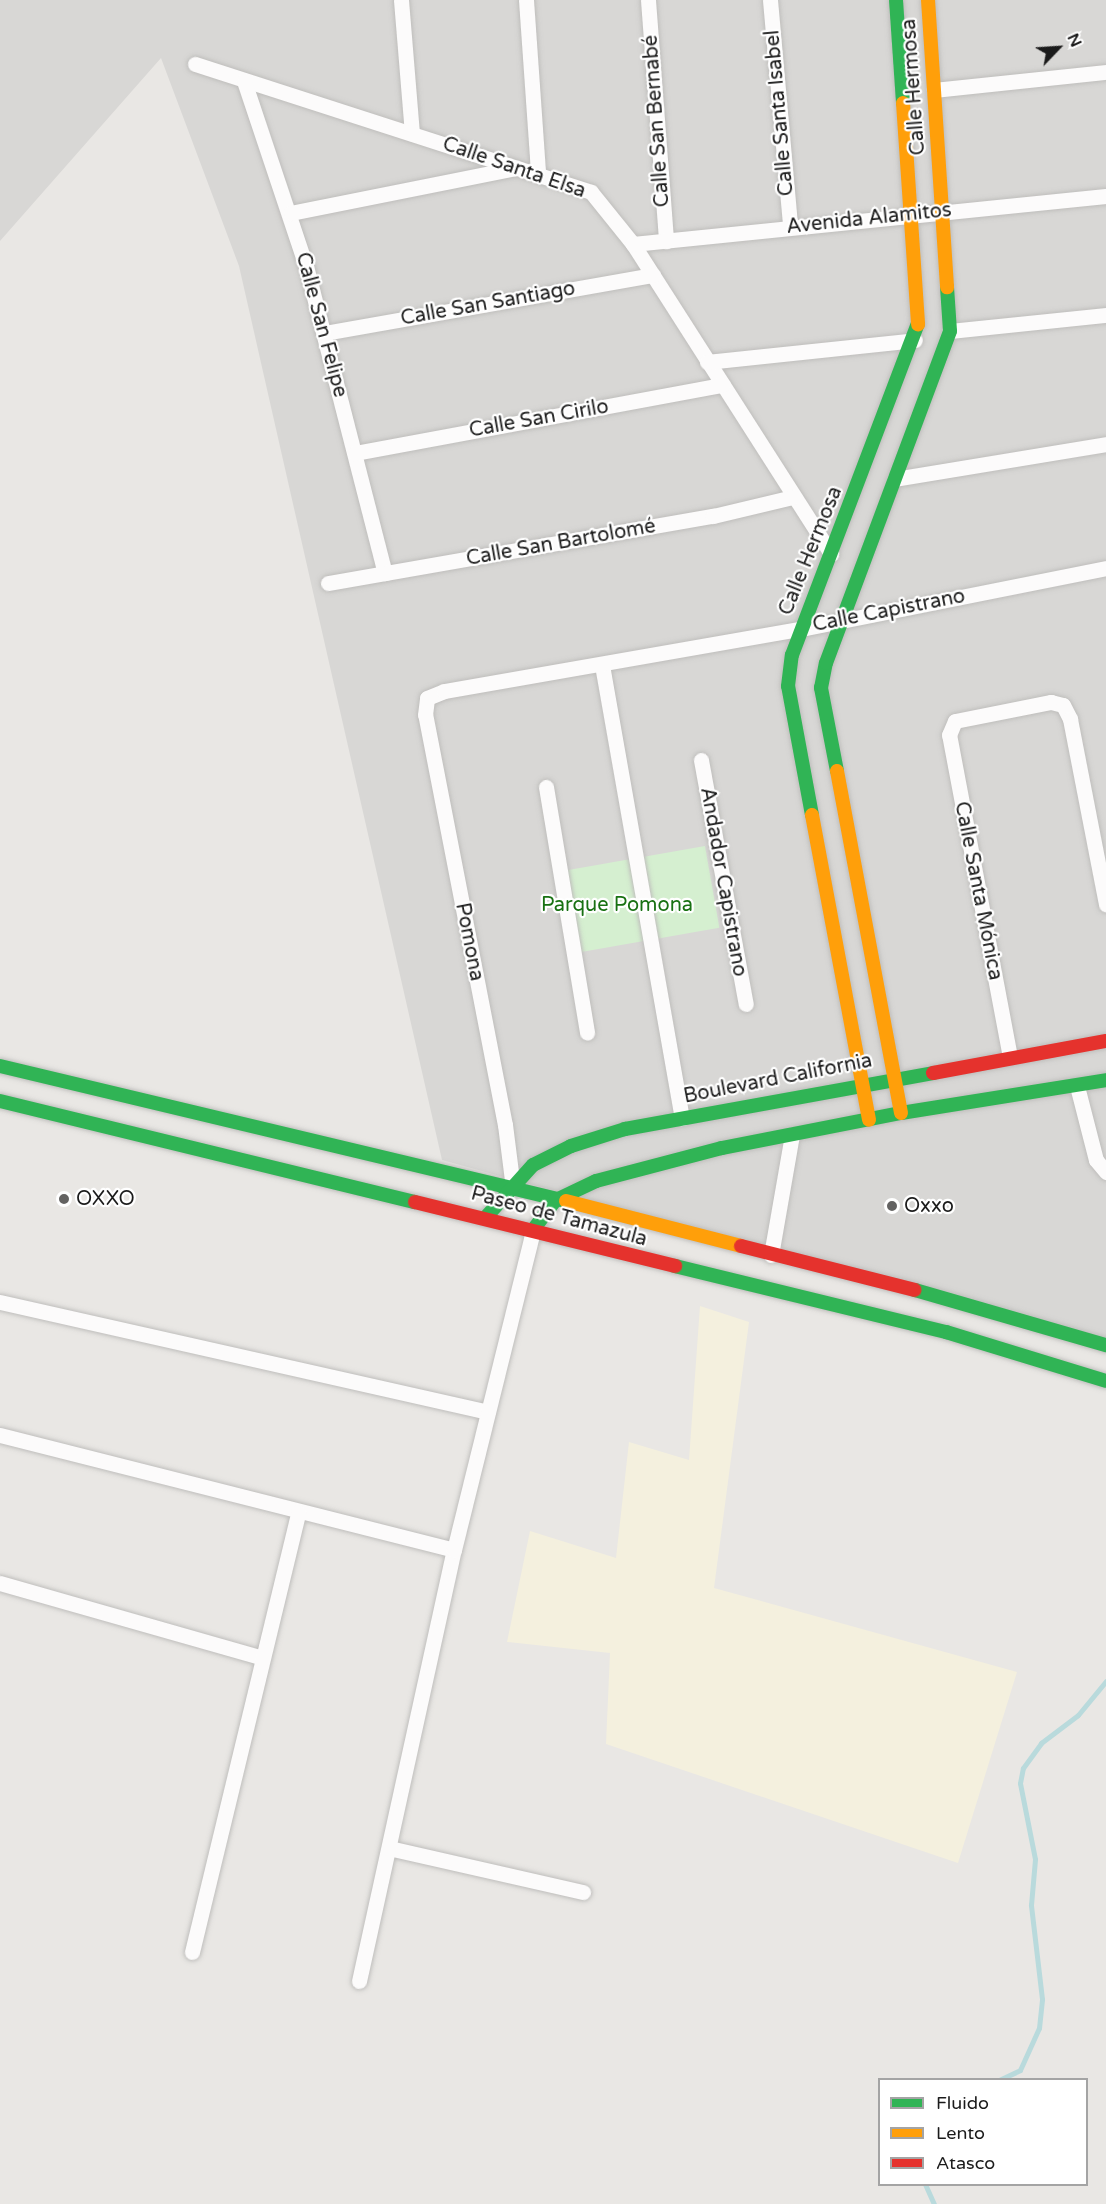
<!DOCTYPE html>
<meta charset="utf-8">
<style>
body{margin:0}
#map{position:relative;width:1106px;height:2204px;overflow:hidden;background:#e9e7e4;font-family:"Varela Round",sans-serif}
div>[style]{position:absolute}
.residential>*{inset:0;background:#d8d7d5}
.education>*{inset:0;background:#f4f0de}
.park>*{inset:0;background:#d5efd0;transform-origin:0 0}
.stream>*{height:5px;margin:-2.5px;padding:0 2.5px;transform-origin:2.5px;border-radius:2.5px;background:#b9dadc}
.roads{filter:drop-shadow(0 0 2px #bfbebc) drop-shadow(0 0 2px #bfbebc)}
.street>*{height:15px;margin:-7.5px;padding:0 7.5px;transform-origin:7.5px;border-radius:7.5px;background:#fcfbfb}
.fast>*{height:14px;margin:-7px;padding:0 7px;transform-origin:7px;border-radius:7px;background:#30b455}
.slow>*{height:14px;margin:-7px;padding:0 7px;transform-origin:7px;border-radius:7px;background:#ff9f0a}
.jam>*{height:14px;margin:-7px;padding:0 7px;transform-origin:7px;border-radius:7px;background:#e5322d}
.dots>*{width:16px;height:16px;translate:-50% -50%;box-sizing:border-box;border:3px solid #fff;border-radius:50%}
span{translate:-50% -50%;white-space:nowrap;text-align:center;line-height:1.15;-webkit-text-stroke:4.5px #fff;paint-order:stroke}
.street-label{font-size:20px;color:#1b1b1b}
.park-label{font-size:20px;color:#187112}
.poi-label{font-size:20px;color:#1b1b1b}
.left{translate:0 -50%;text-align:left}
.legend{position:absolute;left:878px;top:2078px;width:210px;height:108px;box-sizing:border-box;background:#fff;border:2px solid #a4a4a4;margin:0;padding:8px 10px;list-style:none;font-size:18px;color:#1b1b1b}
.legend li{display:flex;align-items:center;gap:12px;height:30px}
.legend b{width:30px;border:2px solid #a4a4a4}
.north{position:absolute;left:1028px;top:18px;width:60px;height:60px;-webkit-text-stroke:4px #fff;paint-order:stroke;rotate:65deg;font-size:16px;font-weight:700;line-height:24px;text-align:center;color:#1b1b1b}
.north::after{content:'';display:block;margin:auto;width:21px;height:27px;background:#1b1b1b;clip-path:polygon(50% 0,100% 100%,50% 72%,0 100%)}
</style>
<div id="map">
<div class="residential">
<i style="clip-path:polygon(0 0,1106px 0,1106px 1342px,442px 1160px,239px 266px,161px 58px,0 241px)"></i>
</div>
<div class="education">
<i style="clip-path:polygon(700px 1306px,749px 1322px,714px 1588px,1017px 1672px,958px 1863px,606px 1744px,610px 1653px,507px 1642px,530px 1531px,616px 1558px,629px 1442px,689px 1460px)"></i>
</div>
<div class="park">
<i style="left:705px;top:846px;width:83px;height:146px;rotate:80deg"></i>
</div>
<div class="stream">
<i style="left:999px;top:2080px;width:23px;rotate:-25deg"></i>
<i style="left:1020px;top:2070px;width:46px;rotate:-65.7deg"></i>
<i style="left:1039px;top:2028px;width:29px;rotate:-84deg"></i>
<i style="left:1042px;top:1999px;width:95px;rotate:-96.7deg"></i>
<i style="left:1031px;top:1905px;width:46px;rotate:-85deg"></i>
<i style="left:1035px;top:1859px;width:77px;rotate:-101.2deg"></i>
<i style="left:1020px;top:1783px;width:15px;rotate:-79deg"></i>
<i style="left:1023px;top:1768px;width:31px;rotate:-54deg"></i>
<i style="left:1041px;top:1743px;width:46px;rotate:-37.1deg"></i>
<i style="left:1078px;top:1715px;width:44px;rotate:-50.5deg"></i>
<i style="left:925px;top:2184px;width:22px;rotate:66deg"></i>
</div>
<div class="roads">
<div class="street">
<i style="left:401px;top:0;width:134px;rotate:85.3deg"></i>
<i style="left:526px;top:0;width:173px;rotate:86deg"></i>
<i style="left:648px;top:0;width:242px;rotate:85.7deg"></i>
<i style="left:770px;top:0;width:227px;rotate:84.9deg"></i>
<i style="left:195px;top:64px;width:416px;rotate:17.9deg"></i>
<i style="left:591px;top:192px;width:67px;rotate:51.1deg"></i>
<i style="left:633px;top:244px;width:368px;rotate:57.4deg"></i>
<i style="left:244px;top:81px;width:195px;rotate:71.5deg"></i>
<i style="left:306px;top:266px;width:317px;rotate:75.6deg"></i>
<i style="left:934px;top:90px;width:173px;rotate:-6deg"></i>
<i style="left:291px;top:213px;width:230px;rotate:-11.3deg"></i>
<i style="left:633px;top:244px;width:475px;rotate:-5.8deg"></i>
<i style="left:950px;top:331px;width:157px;rotate:-5.9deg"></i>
<i style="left:324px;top:333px;width:334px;rotate:-10deg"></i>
<i style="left:707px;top:362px;width:209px;rotate:-6deg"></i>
<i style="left:355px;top:453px;width:374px;rotate:-10.5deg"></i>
<i style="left:895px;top:479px;width:214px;rotate:-9.4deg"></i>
<i style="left:328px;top:583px;width:391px;rotate:-9.9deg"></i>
<i style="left:713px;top:516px;width:82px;rotate:-13.4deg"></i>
<i style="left:602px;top:665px;width:460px;rotate:80deg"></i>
<i style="left:701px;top:760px;width:248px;rotate:79.6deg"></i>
<i style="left:546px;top:787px;width:249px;rotate:80.5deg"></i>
<i style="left:1010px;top:1057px;width:328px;rotate:-100.7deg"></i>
<i style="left:949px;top:735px;width:15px;rotate:-67deg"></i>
<i style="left:955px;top:721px;width:98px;rotate:-11.2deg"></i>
<i style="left:1051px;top:702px;width:12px;rotate:14deg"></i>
<i style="left:1063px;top:705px;width:16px;rotate:63deg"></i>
<i style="left:1070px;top:719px;width:189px;rotate:79deg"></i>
<i style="left:1077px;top:1086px;width:76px;rotate:75.6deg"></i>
<i style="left:1096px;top:1160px;width:16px;rotate:50deg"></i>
<i style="left:513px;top:1188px;width:64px;rotate:-97.2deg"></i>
<i style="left:505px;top:1125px;width:418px;rotate:-101deg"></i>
<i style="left:425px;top:715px;width:17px;rotate:-83deg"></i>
<i style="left:427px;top:698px;width:18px;rotate:-22deg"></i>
<i style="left:444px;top:691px;width:362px;rotate:-9.9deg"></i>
<i style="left:801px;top:629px;width:311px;rotate:-11.3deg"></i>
<i style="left:771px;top:1255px;width:122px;rotate:-80.1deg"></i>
<i style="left:0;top:1302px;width:500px;rotate:12.7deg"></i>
<i style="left:0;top:1435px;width:468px;rotate:14.2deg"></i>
<i style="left:0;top:1583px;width:273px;rotate:15.9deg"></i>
<i style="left:389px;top:1848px;width:199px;rotate:12.8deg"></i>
<i style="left:192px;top:1952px;width:452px;rotate:-76.4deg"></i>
<i style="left:359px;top:1981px;width:441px;rotate:-77.6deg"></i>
<i style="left:454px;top:1550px;width:330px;rotate:-76.1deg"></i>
</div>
<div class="fast">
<i style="left:896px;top:0;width:103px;rotate:86.1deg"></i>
<i style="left:837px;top:771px;width:85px;rotate:-100.9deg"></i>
<i style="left:821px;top:688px;width:25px;rotate:-79deg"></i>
<i style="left:826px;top:663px;width:354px;rotate:-69.5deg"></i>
<i style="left:950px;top:331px;width:44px;rotate:-93.9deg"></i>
<i style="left:812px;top:815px;width:131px;rotate:-100.5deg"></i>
<i style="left:788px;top:686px;width:31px;rotate:-83deg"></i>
<i style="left:792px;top:655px;width:354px;rotate:-69.2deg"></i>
<i style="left:0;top:1066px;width:582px;rotate:13.42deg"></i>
<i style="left:0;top:1101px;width:427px;rotate:13.7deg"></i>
<i style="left:486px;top:1217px;width:70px;rotate:-47.9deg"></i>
<i style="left:533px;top:1165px;width:42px;rotate:-26.6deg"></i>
<i style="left:571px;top:1146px;width:57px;rotate:-17.5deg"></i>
<i style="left:625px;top:1129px;width:313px;rotate:-10.3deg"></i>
<i style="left:533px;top:1230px;width:38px;rotate:-53deg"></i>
<i style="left:556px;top:1200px;width:44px;rotate:-25.4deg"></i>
<i style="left:596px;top:1181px;width:130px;rotate:-14.7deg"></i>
<i style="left:722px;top:1148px;width:182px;rotate:-11.1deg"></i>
<i style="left:901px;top:1113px;width:208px;rotate:-9.1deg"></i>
<i style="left:675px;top:1266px;width:279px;rotate:13.7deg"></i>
<i style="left:946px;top:1332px;width:167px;rotate:17deg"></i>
<i style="left:915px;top:1290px;width:199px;rotate:16.1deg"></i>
</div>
<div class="slow">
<i style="left:928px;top:0;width:288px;rotate:86.2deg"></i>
<i style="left:903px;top:103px;width:222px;rotate:86.1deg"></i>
<i style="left:837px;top:771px;width:348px;rotate:79.4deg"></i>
<i style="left:812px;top:815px;width:310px;rotate:79.4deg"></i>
<i style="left:566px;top:1201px;width:181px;rotate:14.4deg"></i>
</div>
<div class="jam">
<i style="left:933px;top:1073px;width:176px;rotate:-10.5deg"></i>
<i style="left:415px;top:1202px;width:268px;rotate:13.8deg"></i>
<i style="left:741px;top:1246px;width:179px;rotate:14.2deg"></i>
</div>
</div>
<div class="dots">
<i style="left:64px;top:1199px;background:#636261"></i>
<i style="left:892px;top:1206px;background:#636261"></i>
</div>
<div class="street-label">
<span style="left:914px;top:87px;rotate:-94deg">Calle Hermosa</span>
<span style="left:780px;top:113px;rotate:-95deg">Calle Santa Isabel</span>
<span style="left:657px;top:121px;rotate:-94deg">Calle San Bernabé</span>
<span style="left:514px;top:168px;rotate:19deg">Calle Santa Elsa</span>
<span style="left:869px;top:219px;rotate:-6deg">Avenida Alamitos</span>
<span style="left:488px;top:304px;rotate:-10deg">Calle San Santiago</span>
<span style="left:321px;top:325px;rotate:75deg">Calle San Felipe</span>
<span style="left:539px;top:419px;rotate:-10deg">Calle San Cirilo</span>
<span style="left:561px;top:543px;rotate:-10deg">Calle San Bartolomé</span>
<span style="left:811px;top:551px;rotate:-68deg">Calle Hermosa</span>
<span style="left:889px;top:611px;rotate:-11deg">Calle Capistrano</span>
<span style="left:723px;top:882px;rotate:80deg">Andador Capistrano</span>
<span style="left:978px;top:891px;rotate:79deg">Calle Santa Mónica</span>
<span style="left:469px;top:942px;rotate:79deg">Pomona</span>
<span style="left:778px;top:1079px;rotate:-11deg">Boulevard California</span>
<span style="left:559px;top:1217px;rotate:15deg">Paseo de Tamazula</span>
</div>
<div class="park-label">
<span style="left:617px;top:905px">Parque Pomona</span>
</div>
<div class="poi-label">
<span class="left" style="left:76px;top:1199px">OXXO</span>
<span class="left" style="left:904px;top:1206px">Oxxo</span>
</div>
<ul class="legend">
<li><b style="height:8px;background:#30b455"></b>Fluido</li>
<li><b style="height:8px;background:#ff9f0a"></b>Lento</li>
<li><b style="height:8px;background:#e5322d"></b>Atasco</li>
</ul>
<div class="north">N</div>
</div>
